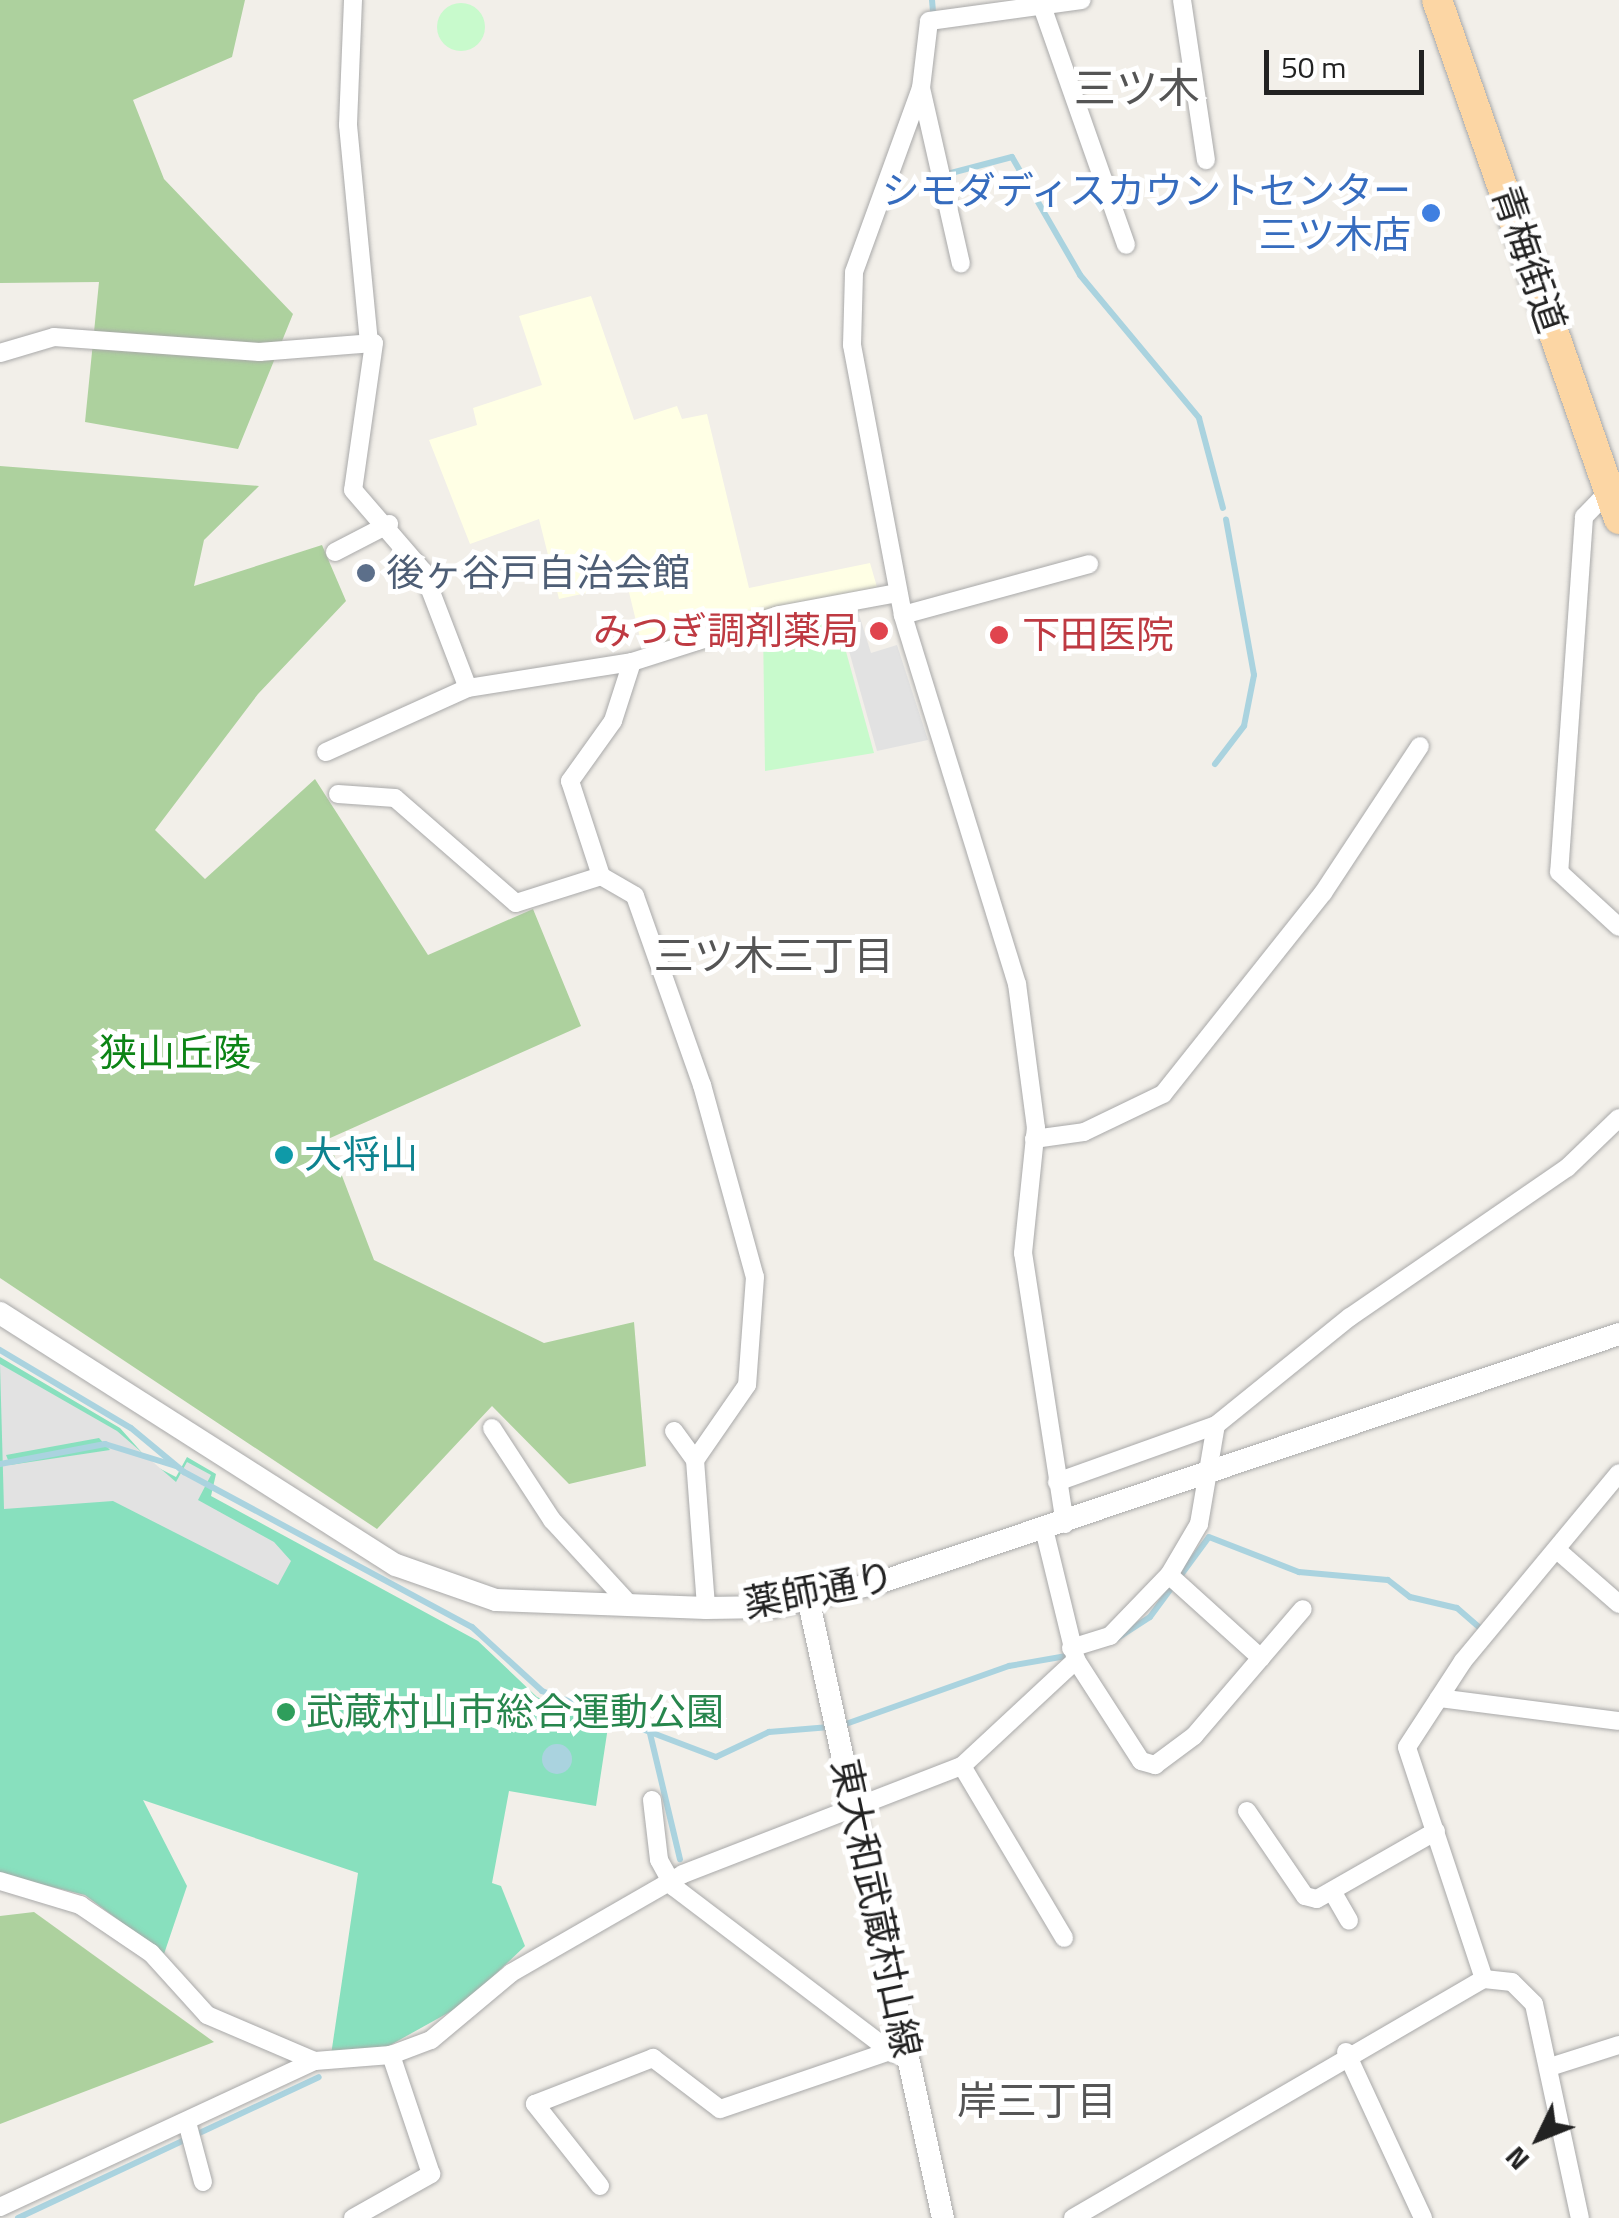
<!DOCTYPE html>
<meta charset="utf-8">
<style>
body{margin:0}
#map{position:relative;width:1619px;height:2218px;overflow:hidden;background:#f2efe9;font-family:"Titillium Web","Noto Sans JP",sans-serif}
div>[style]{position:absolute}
.education>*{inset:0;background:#ffffe5}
.forest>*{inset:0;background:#add19e}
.park>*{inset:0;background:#c8facc}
.round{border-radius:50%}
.pitch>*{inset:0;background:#88e0be}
.parking>*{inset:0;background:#e2e2e2}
.water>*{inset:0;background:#aad3df}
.stream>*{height:6px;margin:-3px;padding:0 3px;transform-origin:3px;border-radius:3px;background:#aad3df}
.roads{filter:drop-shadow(0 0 2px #a9a9a9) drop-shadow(0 0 2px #a9a9a9)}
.minor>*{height:18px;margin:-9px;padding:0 9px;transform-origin:9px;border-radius:9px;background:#fff}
.tertiary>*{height:22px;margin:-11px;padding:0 11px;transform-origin:11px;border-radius:11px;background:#fff}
.primary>*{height:30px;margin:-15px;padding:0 15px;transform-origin:15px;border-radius:15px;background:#fcd6a4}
.dots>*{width:28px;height:28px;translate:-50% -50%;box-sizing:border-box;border:5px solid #fff;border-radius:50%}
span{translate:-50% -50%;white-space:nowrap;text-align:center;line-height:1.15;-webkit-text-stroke:10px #fff;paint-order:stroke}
.shop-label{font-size:38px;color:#366cbe}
.right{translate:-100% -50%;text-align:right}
.street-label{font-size:38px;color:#222}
.service-label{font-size:38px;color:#4e5e75}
.left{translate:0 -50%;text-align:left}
.health-label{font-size:38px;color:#be3a42}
.park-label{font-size:38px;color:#0c8416}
.culture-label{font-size:38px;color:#0d838f}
.leisure-label{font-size:38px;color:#27864d}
.neighbourhood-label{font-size:40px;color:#555}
.quarter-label{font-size:42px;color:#555}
.north{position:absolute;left:1489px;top:2088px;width:100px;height:100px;-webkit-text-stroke:8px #fff;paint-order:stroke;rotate:227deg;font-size:28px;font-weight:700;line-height:40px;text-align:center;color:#222}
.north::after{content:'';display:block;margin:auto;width:35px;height:45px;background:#222;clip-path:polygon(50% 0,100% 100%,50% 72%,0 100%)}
.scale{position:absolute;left:1264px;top:50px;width:160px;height:45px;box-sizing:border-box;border:5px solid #222;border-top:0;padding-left:12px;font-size:30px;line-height:35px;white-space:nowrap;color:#222;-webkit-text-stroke:8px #fff;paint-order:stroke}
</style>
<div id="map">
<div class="education">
<i style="clip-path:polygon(591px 296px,634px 420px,677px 406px,682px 419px,707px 414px,749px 588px,870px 563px,877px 587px,644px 654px,627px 584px,559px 599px,539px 519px,470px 544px,429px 440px,477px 425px,473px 408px,542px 385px,519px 316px)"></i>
</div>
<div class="forest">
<i style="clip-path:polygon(0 0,245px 0,232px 57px,133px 100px,164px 179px,293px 314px,238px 449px,85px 422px,99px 282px,0 283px)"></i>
<i style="clip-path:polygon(0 466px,259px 486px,204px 540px,194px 586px,322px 545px,346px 601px,258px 694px,155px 830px,205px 879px,315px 779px,428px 955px,533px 909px,581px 1026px,328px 1139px,374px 1260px,544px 1343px,634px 1322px,646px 1466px,569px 1484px,492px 1406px,377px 1529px,0 1278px)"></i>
<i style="clip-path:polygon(34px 1912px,214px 2042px,0 2124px,0 1916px)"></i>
</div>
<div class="park">
<i class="round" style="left:437px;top:3px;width:48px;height:48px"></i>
<i style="clip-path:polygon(834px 608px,874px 753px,765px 771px,763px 625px)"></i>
</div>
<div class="pitch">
<i style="clip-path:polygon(0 1357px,120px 1428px,153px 1465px,176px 1477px,187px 1457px,216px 1474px,211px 1496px,478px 1641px,537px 1697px,608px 1727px,596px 1806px,509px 1791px,492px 1883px,501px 1886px,525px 1946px,464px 2004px,385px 2048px,331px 2055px,358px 1873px,143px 1800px,187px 1886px,164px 1954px,85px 1895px,0 1874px)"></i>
</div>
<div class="parking">
<i style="clip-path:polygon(856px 605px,871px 653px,897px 645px,928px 740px,877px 751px,837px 608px)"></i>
<i style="clip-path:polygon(evenodd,0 1364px,117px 1431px,176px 1482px,187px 1462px,211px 1475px,198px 1500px,274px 1542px,291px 1561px,278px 1585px,113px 1501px,4px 1509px,0 1364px,99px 1438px,110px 1450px,10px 1465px,6px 1455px,99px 1438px)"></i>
</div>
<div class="water">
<i class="round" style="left:542px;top:1744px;width:30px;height:30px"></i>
</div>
<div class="stream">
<i style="left:932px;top:0;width:11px;rotate:85deg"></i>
<i style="left:951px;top:173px;width:63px;rotate:-14.7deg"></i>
<i style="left:1012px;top:157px;width:136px;rotate:60deg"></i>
<i style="left:1080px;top:275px;width:186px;rotate:50.2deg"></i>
<i style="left:1199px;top:418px;width:93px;rotate:75.1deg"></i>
<i style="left:1215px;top:764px;width:48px;rotate:-52.7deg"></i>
<i style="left:1244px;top:726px;width:52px;rotate:-78.9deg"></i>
<i style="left:1254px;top:675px;width:158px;rotate:-100.2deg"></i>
<i style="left:0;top:1350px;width:152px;rotate:30.8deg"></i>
<i style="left:131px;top:1428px;width:69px;rotate:39.7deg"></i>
<i style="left:184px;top:1472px;width:327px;rotate:28.3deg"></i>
<i style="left:472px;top:1627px;width:95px;rotate:42.4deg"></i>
<i style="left:542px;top:1691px;width:186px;rotate:20.8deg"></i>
<i style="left:716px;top:1757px;width:59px;rotate:-25.3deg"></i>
<i style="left:769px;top:1732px;width:61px;rotate:-4.7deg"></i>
<i style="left:0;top:1464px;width:107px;rotate:-10.8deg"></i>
<i style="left:105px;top:1444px;width:74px;rotate:17.2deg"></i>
<i style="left:1116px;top:1639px;width:40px;rotate:-32.9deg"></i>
<i style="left:1150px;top:1617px;width:99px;rotate:-53.6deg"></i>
<i style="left:1209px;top:1537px;width:97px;rotate:21.3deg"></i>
<i style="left:1299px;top:1572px;width:89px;rotate:5.1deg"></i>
<i style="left:1388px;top:1580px;width:28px;rotate:38deg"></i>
<i style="left:1410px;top:1597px;width:48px;rotate:13.2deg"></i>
<i style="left:1457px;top:1608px;width:32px;rotate:41deg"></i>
<i style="left:648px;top:1725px;width:138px;rotate:76.6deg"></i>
<i style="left:843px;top:1725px;width:176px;rotate:-19.6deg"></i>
<i style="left:1009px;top:1666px;width:64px;rotate:-9.9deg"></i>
<i style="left:18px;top:2218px;width:332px;rotate:-25.1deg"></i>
</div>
<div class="roads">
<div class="minor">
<i style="left:353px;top:0;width:125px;rotate:92.3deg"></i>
<i style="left:348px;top:125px;width:220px;rotate:84.5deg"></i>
<i style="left:1182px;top:0;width:162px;rotate:81.5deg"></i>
<i style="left:1043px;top:9px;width:250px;rotate:70.6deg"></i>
<i style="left:921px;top:88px;width:180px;rotate:77.2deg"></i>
<i style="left:0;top:353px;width:56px;rotate:-16.5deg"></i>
<i style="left:54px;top:337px;width:206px;rotate:4.2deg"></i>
<i style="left:259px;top:352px;width:115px;rotate:-4.5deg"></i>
<i style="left:374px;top:343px;width:148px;rotate:98.1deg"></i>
<i style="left:353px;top:490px;width:107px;rotate:49.2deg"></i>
<i style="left:423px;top:571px;width:125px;rotate:69deg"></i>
<i style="left:1609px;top:491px;width:36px;rotate:134deg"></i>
<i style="left:1584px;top:517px;width:356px;rotate:94deg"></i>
<i style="left:1559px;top:872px;width:81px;rotate:42.5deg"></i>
<i style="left:335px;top:552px;width:61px;rotate:-27.4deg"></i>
<i style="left:903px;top:615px;width:193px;rotate:-15.3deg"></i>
<i style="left:632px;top:662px;width:62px;rotate:107.9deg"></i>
<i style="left:613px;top:721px;width:74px;rotate:125.6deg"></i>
<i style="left:570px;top:781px;width:100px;rotate:71.9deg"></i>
<i style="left:601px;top:876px;width:39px;rotate:30deg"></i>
<i style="left:635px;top:896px;width:201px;rotate:70.5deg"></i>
<i style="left:702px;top:1085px;width:199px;rotate:74.6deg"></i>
<i style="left:755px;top:1277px;width:108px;rotate:94.2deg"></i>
<i style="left:747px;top:1385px;width:91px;rotate:124.7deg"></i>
<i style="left:695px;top:1460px;width:148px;rotate:85.7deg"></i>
<i style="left:326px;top:752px;width:156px;rotate:-24.3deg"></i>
<i style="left:468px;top:688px;width:166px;rotate:-9deg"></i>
<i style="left:632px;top:662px;width:154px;rotate:-17.7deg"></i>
<i style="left:779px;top:615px;width:121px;rotate:-10.5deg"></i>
<i style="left:338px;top:794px;width:57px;rotate:4deg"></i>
<i style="left:395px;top:798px;width:160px;rotate:41deg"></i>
<i style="left:516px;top:903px;width:89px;rotate:-17.6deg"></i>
<i style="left:1034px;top:1139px;width:50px;rotate:-8deg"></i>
<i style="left:1084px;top:1132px;width:88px;rotate:-25.7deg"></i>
<i style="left:1163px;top:1094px;width:257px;rotate:-51.5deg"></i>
<i style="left:1323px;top:893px;width:176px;rotate:-56.6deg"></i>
<i style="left:492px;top:1428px;width:110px;rotate:56.9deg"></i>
<i style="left:552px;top:1520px;width:117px;rotate:47.4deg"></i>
<i style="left:674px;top:1431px;width:36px;rotate:54deg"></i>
<i style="left:1057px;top:1482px;width:169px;rotate:-19.7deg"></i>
<i style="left:1216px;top:1425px;width:172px;rotate:-38.9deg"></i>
<i style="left:1350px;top:1317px;width:263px;rotate:-34.5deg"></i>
<i style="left:1567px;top:1168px;width:72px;rotate:-43.9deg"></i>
<i style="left:1065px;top:1524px;width:274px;rotate:-98.8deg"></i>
<i style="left:1023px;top:1253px;width:126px;rotate:-84.1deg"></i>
<i style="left:1036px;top:1128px;width:145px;rotate:-97.5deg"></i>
<i style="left:1017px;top:984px;width:386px;rotate:-107.2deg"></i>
<i style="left:903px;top:615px;width:275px;rotate:-100.7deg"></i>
<i style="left:852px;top:345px;width:73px;rotate:-88.4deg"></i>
<i style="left:854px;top:272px;width:196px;rotate:-70deg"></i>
<i style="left:921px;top:88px;width:67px;rotate:-83.2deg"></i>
<i style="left:929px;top:21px;width:154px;rotate:-7.8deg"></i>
<i style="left:1044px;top:1529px;width:135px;rotate:76.3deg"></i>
<i style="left:1076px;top:1660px;width:120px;rotate:57.2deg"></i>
<i style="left:1141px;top:1761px;width:15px;rotate:16deg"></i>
<i style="left:1155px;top:1765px;width:49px;rotate:-36.6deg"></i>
<i style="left:1194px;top:1736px;width:167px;rotate:-49.4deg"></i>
<i style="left:1557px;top:1550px;width:82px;rotate:41.1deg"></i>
<i style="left:1169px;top:1575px;width:124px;rotate:42.1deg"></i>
<i style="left:1071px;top:1648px;width:41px;rotate:-17.1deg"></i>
<i style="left:1110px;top:1636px;width:85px;rotate:-46deg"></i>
<i style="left:1169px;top:1575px;width:59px;rotate:-59.5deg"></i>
<i style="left:1199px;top:1524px;width:100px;rotate:-80.3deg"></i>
<i style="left:1439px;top:1698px;width:181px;rotate:7.3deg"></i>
<i style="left:962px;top:1766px;width:200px;rotate:59.3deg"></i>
<i style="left:652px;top:1800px;width:60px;rotate:83.3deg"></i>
<i style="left:659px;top:1860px;width:31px;rotate:61deg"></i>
<i style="left:674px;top:1887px;width:276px;rotate:37.2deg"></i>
<i style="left:1247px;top:1811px;width:103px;rotate:55.7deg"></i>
<i style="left:1305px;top:1896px;width:12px;rotate:14deg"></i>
<i style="left:1317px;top:1899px;width:137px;rotate:-29.7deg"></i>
<i style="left:0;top:1881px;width:84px;rotate:16.7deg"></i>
<i style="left:80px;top:1905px;width:86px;rotate:34.1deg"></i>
<i style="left:151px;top:1953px;width:84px;rotate:47.9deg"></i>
<i style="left:207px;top:2015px;width:117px;rotate:23.1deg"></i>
<i style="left:1332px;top:1891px;width:34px;rotate:60deg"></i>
<i style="left:1484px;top:1979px;width:244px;rotate:-108.4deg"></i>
<i style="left:1407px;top:1747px;width:103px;rotate:-56.9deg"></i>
<i style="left:1463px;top:1661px;width:244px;rotate:-50.3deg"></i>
<i style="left:1346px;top:2052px;width:183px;rotate:65.1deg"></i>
<i style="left:1553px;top:2066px;width:69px;rotate:-17.7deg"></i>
<i style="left:188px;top:2126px;width:58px;rotate:75deg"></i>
<i style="left:600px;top:2186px;width:105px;rotate:-128.4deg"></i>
<i style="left:535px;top:2104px;width:127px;rotate:-21.3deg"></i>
<i style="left:653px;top:2058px;width:84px;rotate:37.3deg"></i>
<i style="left:720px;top:2109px;width:180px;rotate:-18.8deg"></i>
<i style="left:0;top:2207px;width:347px;rotate:-24.9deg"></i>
<i style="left:315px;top:2061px;width:76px;rotate:-4.5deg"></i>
<i style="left:391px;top:2055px;width:43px;rotate:-20.6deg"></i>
<i style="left:431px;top:2040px;width:104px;rotate:-39.9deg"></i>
<i style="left:511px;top:1973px;width:198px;rotate:-29.9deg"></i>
<i style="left:683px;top:1874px;width:299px;rotate:-21.2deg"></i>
<i style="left:962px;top:1766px;width:156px;rotate:-42.9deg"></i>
<i style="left:353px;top:2218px;width:90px;rotate:-29.4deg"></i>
<i style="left:431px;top:2174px;width:126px;rotate:-108.6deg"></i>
<i style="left:1073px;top:2218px;width:475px;rotate:-30.2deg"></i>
<i style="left:1484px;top:1979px;width:28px;rotate:6deg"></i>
<i style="left:1512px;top:1982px;width:31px;rotate:45deg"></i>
<i style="left:1534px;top:2004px;width:219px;rotate:77.9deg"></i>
</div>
<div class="tertiary">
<i style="left:0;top:1313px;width:469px;rotate:32.5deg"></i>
<i style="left:396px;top:1565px;width:106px;rotate:19.3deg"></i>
<i style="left:496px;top:1600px;width:210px;rotate:2.2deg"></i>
<i style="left:706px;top:1608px;width:66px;rotate:-0.9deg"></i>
<i style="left:772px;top:1607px;width:109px;rotate:-12.8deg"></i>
<i style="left:878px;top:1583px;width:782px;rotate:-18.57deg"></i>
<i style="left:808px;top:1598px;width:635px;rotate:77.72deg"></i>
</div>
<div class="primary">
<i style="left:1437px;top:0;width:550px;rotate:70.68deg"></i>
</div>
</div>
<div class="dots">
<i style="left:1431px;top:213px;background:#3f7fe0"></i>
<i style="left:366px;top:573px;background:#5c6f8a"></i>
<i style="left:879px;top:631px;background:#e0444e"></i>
<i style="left:999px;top:635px;background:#e0444e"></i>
<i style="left:284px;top:1155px;background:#0f9aa8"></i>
<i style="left:286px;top:1712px;background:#2e9e5b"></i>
</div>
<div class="shop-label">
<span class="right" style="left:1411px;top:213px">シモダディスカウントセンター<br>三ツ木店</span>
</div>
<div class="street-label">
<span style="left:1529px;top:259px;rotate:71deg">青梅街道</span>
<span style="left:819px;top:1590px;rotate:-11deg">薬師通り</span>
<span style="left:876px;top:1908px;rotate:78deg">東大和武蔵村山線</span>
</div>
<div class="service-label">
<span class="left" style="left:386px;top:573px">後ヶ谷戸自治会館</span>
</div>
<div class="health-label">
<span class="right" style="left:859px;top:631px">みつぎ調剤薬局</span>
<span class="left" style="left:1022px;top:635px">下田医院</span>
</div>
<div class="park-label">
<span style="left:175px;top:1053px">狭山丘陵</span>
</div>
<div class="culture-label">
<span class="left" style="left:304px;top:1155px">大将山</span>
</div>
<div class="leisure-label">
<span class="left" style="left:306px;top:1712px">武蔵村山市総合運動公園</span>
</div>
<div class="neighbourhood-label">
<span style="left:774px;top:956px">三ツ木三丁目</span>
<span style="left:1037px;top:2101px">岸三丁目</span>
</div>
<div class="quarter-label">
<span style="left:1137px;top:87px">三ツ木</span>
</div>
<div class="north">N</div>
<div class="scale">50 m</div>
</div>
